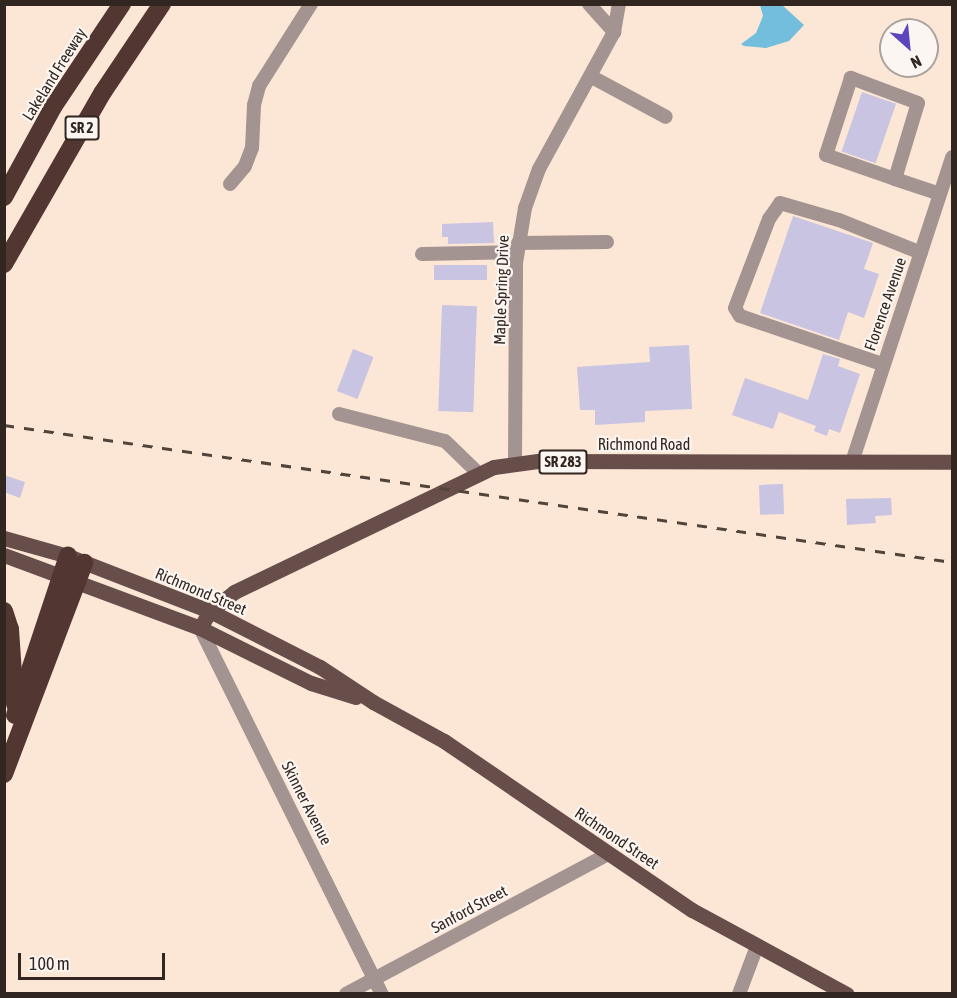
<!DOCTYPE html>
<style>
body{margin:0}
#map{position:relative;width:957px;height:998px;overflow:hidden;background:#fce6d5;font-family:"Asap Condensed",sans-serif}
div>[style]{position:absolute}
.water>*{inset:0;background:#73bedd}
.building>*{inset:0;background:#c9c4e2;transform-origin:0 0}
.minor>*{height:14px;margin:-7px;padding:0 7px;transform-origin:7px;border-radius:7px;background:#a39491}
.major>*{height:15px;margin:-7.5px;padding:0 7.5px;transform-origin:7.5px;border-radius:7.5px;background:#674e4a}
.highway>*{height:18px;margin:-9px;padding:0 9px;transform-origin:9px;border-radius:9px;background:#523631}
.rail>*{height:3px;margin-top:-1.5px;transform-origin:0;background:repeating-linear-gradient(90deg,#50443b 0 10px,transparent 0 20px)}
span{translate:-50% -50%;white-space:nowrap;text-align:center;line-height:1.15;-webkit-text-stroke:4.5px #fcf6f2;paint-order:stroke}
.shield-label span{padding:2px 4px;background:#fcf6f2;border:2px solid;border-radius:4px;-webkit-text-stroke-width:0}
.shield-label{font-size:15px;color:#322720;font-weight:700}
.street-label{font-size:16px;color:#322720}
.frame{position:absolute;inset:0;border:6px solid #322720;pointer-events:none}
.north{position:absolute;left:879px;top:18px;width:60px;height:60px;box-sizing:border-box;background:#fcf6f2;border:2px solid #aba39e;border-radius:50%;rotate:153deg;font-size:16px;font-weight:700;line-height:24px;text-align:center;color:#322720}
.north::after{content:'';display:block;margin:auto;width:21px;height:27px;background:#5d45bd;clip-path:polygon(50% 0,100% 100%,50% 72%,0 100%)}
.scale{position:absolute;left:18px;top:953px;width:147px;height:27px;box-sizing:border-box;border:3px solid #322720;border-top:0;padding-left:8px;font-size:18px;line-height:21px;white-space:nowrap;color:#322720;-webkit-text-stroke:4px #fcf6f2;paint-order:stroke}
</style>
<div id="map">
<div class="water">
<i style="clip-path:polygon(760px 5px,782px 5px,804px 25px,789px 41px,766px 48px,744px 46px,741px 44px,756px 33px,763px 16px)"></i>
</div>
<div class="building">
<i style="left:862px;top:92px;width:36px;height:63px;rotate:19deg"></i>
<i style="clip-path:polygon(793px 216px,873px 243px,864px 269px,879px 274px,864px 318px,848px 312px,839px 340px,760px 313px)"></i>
<i style="clip-path:polygon(493px 222px,494px 243px,448px 244px,448px 237px,442px 237px,442px 224px)"></i>
<i style="left:434px;top:265px;width:53px;height:15px"></i>
<i style="left:442px;top:305px;width:35px;height:106px;rotate:2deg"></i>
<i style="clip-path:polygon(689px 345px,692px 409px,645px 411px,645px 422px,595px 425px,595px 410px,580px 410px,577px 367px,650px 362px,649px 347px)"></i>
<i style="left:353px;top:349px;width:22px;height:45px;rotate:21deg"></i>
<i style="clip-path:polygon(823px 354px,840px 359px,838px 366px,860px 374px,840px 433px,829px 429px,827px 436px,814px 431px,816px 426px,779px 412px,773px 429px,732px 415px,745px 378px,808px 400px)"></i>
<i style="clip-path:polygon(4px 475px,25px 482px,20px 498px,4px 492px)"></i>
<i style="left:783px;top:484px;width:30px;height:24px;rotate:88deg"></i>
<i style="clip-path:polygon(891px 498px,892px 515px,875px 516px,876px 523px,847px 525px,846px 499px)"></i>
</div>
<div class="minor">
<i style="left:589px;top:4px;width:38px;rotate:48deg"></i>
<i style="left:590px;top:76px;width:86px;rotate:28.3deg"></i>
<i style="left:895px;top:179px;width:79px;rotate:-73.2deg"></i>
<i style="left:918px;top:103px;width:72px;rotate:-159.5deg"></i>
<i style="left:851px;top:78px;width:81px;rotate:108deg"></i>
<i style="left:826px;top:155px;width:73px;rotate:19.2deg"></i>
<i style="left:895px;top:179px;width:47px;rotate:18.4deg"></i>
<i style="left:230px;top:184px;width:23px;rotate:-50deg"></i>
<i style="left:245px;top:166px;width:19px;rotate:-69deg"></i>
<i style="left:252px;top:148px;width:43px;rotate:-87.3deg"></i>
<i style="left:254px;top:105px;width:20px;rotate:-75deg"></i>
<i style="left:259px;top:86px;width:97px;rotate:-57.6deg"></i>
<i style="left:518px;top:243px;width:89px;rotate:-0.6deg"></i>
<i style="left:422px;top:254px;width:94px;rotate:-1.2deg"></i>
<i style="left:882px;top:364px;width:150px;rotate:-161.3deg"></i>
<i style="left:740px;top:316px;width:9px;rotate:-122deg"></i>
<i style="left:735px;top:308px;width:95px;rotate:-69.1deg"></i>
<i style="left:769px;top:219px;width:19px;rotate:-55deg"></i>
<i style="left:780px;top:203px;width:61px;rotate:16.1deg"></i>
<i style="left:839px;top:220px;width:88px;rotate:21.9deg"></i>
<i style="left:339px;top:414px;width:109px;rotate:14.3deg"></i>
<i style="left:445px;top:441px;width:45px;rotate:44.1deg"></i>
<i style="left:852px;top:462px;width:321px;rotate:-71.8deg"></i>
<i style="left:515px;top:463px;width:200px;rotate:-89.7deg"></i>
<i style="left:516px;top:263px;width:56px;rotate:-80.7deg"></i>
<i style="left:525px;top:208px;width:41px;rotate:-70.3deg"></i>
<i style="left:539px;top:169px;width:156px;rotate:-61.3deg"></i>
<i style="left:614px;top:32px;width:28px;rotate:-80deg"></i>
<i style="left:200px;top:628px;width:409px;rotate:63.6deg"></i>
<i style="left:346px;top:994px;width:297px;rotate:-28.1deg"></i>
<i style="left:739px;top:994px;width:51px;rotate:-69.4deg"></i>
</div>
<div class="major">
<i style="left:4px;top:538px;width:66px;rotate:15.7deg"></i>
<i style="left:68px;top:556px;width:152px;rotate:21.2deg"></i>
<i style="left:210px;top:611px;width:123px;rotate:27deg"></i>
<i style="left:320px;top:667px;width:64px;rotate:33.4deg"></i>
<i style="left:373px;top:702px;width:81px;rotate:28.8deg"></i>
<i style="left:444px;top:741px;width:300px;rotate:34.3deg"></i>
<i style="left:692px;top:910px;width:176px;rotate:28.5deg"></i>
<i style="left:4px;top:555px;width:209px;rotate:20.4deg"></i>
<i style="left:200px;top:628px;width:124px;rotate:26.4deg"></i>
<i style="left:311px;top:683px;width:47px;rotate:17.3deg"></i>
<i style="left:200px;top:628px;width:20px;rotate:-60deg"></i>
<i style="left:210px;top:611px;width:31px;rotate:-38deg"></i>
<i style="left:234px;top:592px;width:288px;rotate:-25.7deg"></i>
<i style="left:494px;top:467px;width:44px;rotate:-7.8deg"></i>
<i style="left:538px;top:461px;width:414px;rotate:0.1deg"></i>
</div>
<div class="highway">
<i style="left:4px;top:197px;width:102px;rotate:-61.4deg"></i>
<i style="left:53px;top:107px;width:124px;rotate:-56.2deg"></i>
<i style="left:4px;top:264px;width:198px;rotate:-60.1deg"></i>
<i style="left:103px;top:92px;width:106px;rotate:-56.2deg"></i>
<i style="left:4px;top:611px;width:19px;rotate:72deg"></i>
<i style="left:10px;top:629px;width:75px;rotate:86.2deg"></i>
<i style="left:15px;top:715px;width:168px;rotate:-71.6deg"></i>
<i style="left:4px;top:774px;width:226px;rotate:-69.2deg"></i>
</div>
<div class="rail">
<i style="left:4px;top:425px;width:958px;rotate:8.22deg"></i>
</div>
<div class="shield-label">
<span style="left:82px;top:128px">SR 2</span>
<span style="left:563px;top:462px">SR 283</span>
</div>
<div class="street-label">
<span style="left:54px;top:74px;rotate:-58deg">Lakeland Freeway</span>
<span style="left:501px;top:290px;rotate:-88deg">Maple Spring Drive</span>
<span style="left:885px;top:304px;rotate:-71deg">Florence Avenue</span>
<span style="left:644px;top:444px">Richmond Road</span>
<span style="left:201px;top:591px;rotate:23deg">Richmond Street</span>
<span style="left:307px;top:803px;rotate:63deg">Skinner Avenue</span>
<span style="left:617px;top:838px;rotate:34deg">Richmond Street</span>
<span style="left:469px;top:909px;rotate:-28deg">Sanford Street</span>
</div>
<div class="frame"></div>
<div class="north">N</div>
<div class="scale">100 m</div>
</div>
